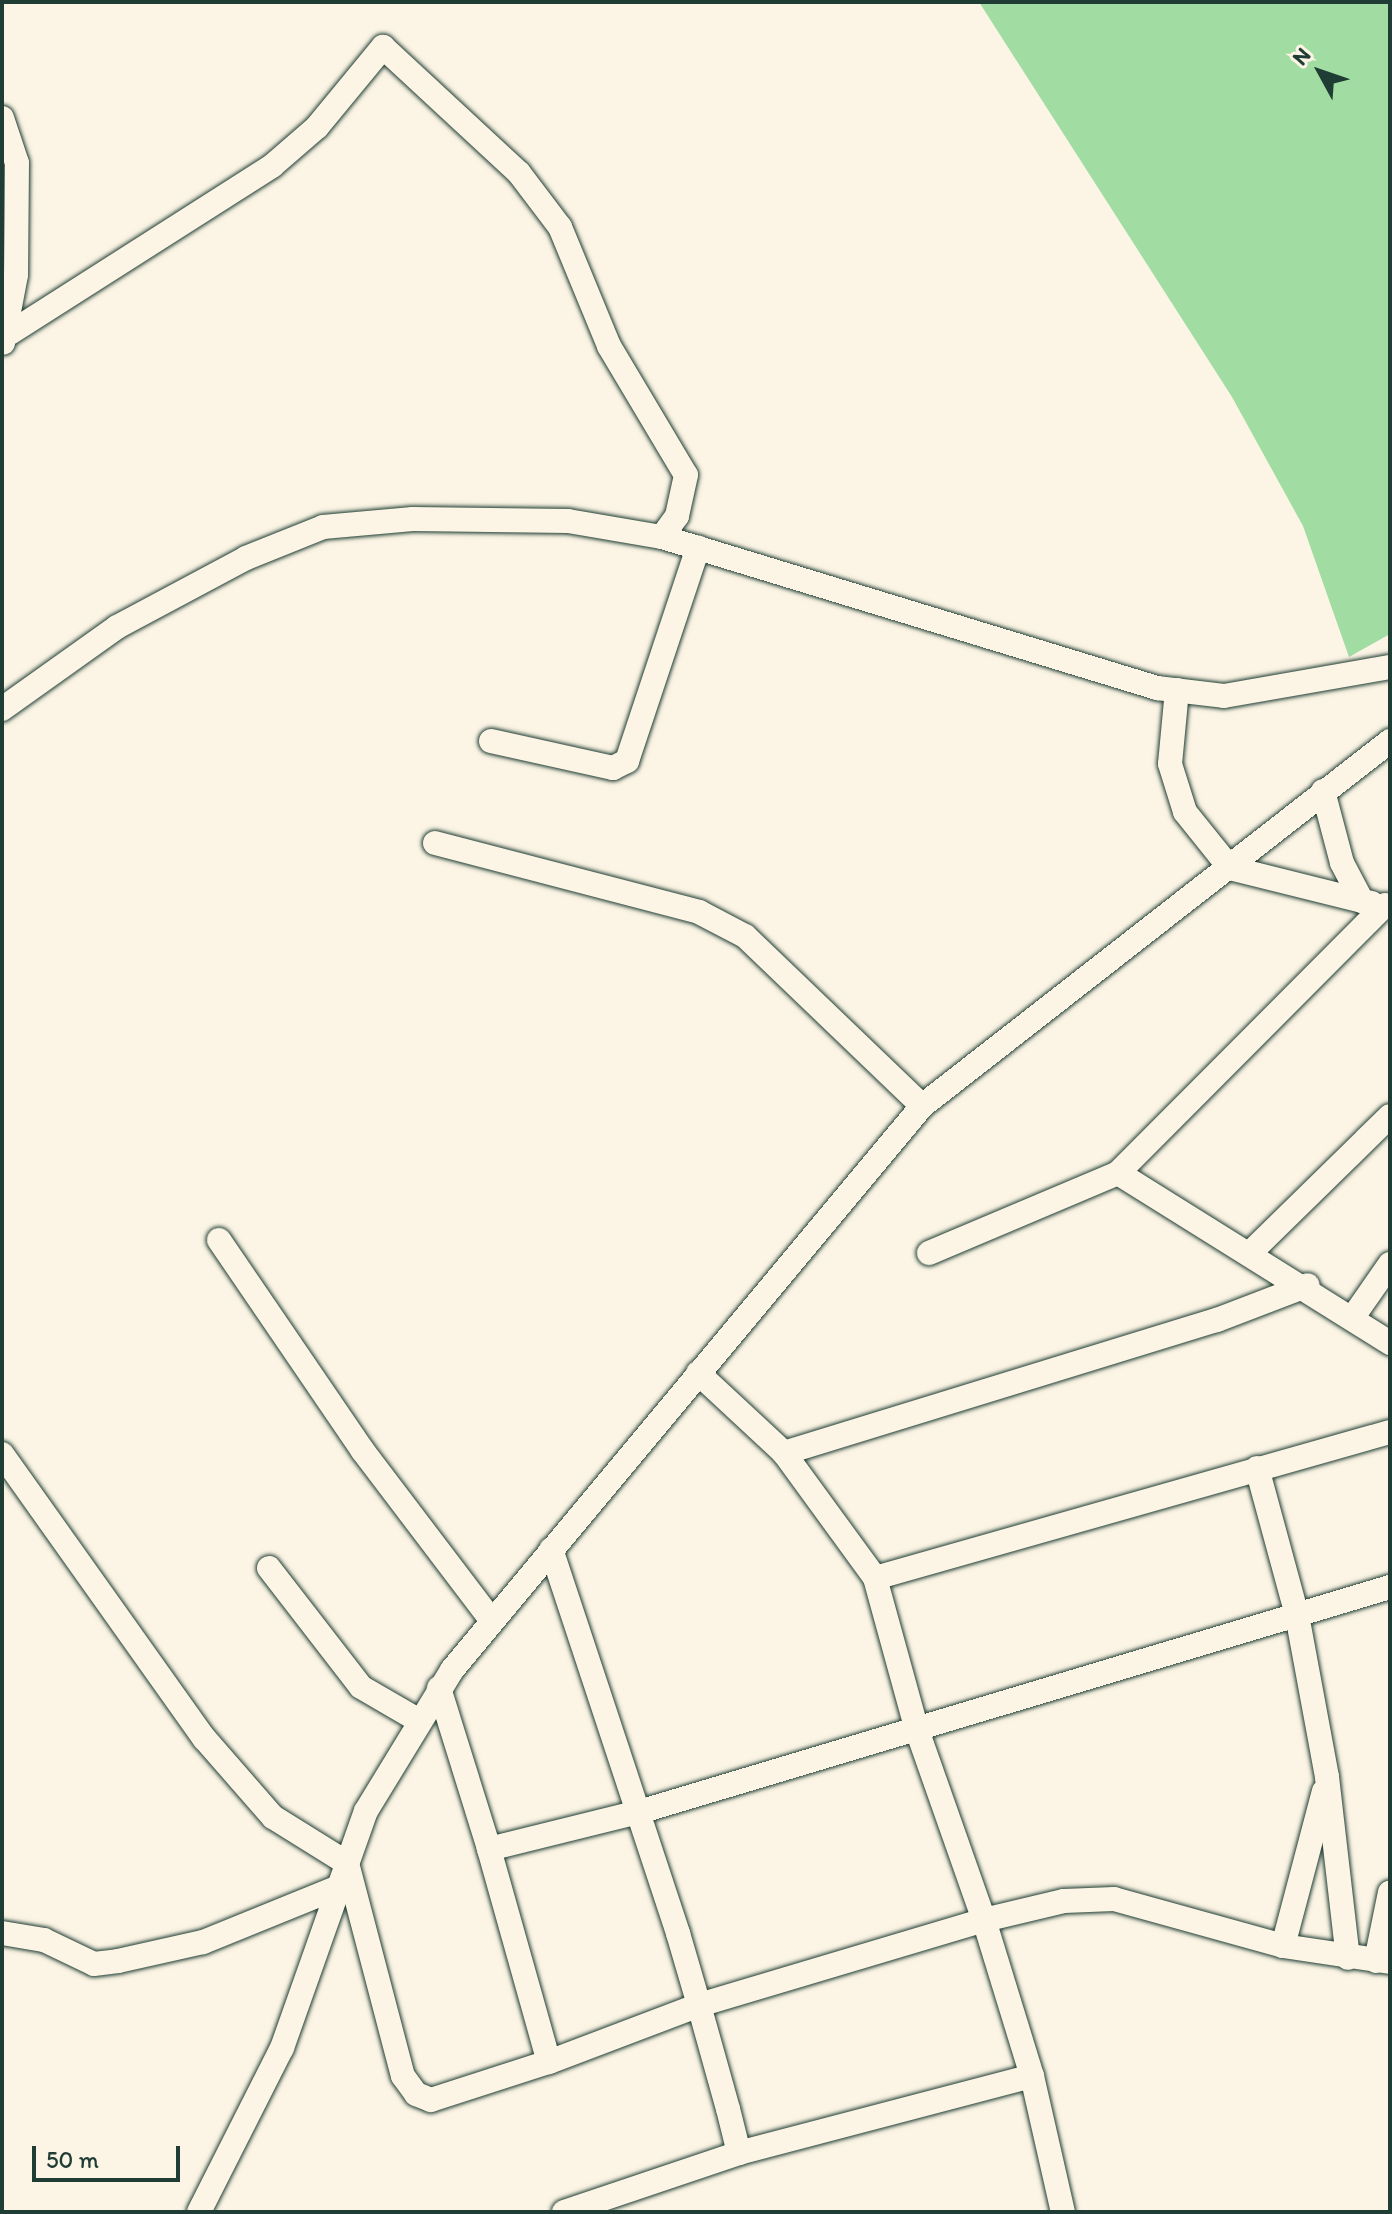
<!DOCTYPE html>
<style>
body{margin:0}
#map{position:relative;width:1392px;height:2214px;overflow:hidden;background:#fcf5e5;font-family:Itim,sans-serif}
div>[style]{position:absolute}
.green>*{inset:0;background:#a1dca3}
.roads{filter:drop-shadow(0 0 2px #1f3d34) drop-shadow(0 0 2px #1f3d34)}
.street>*{height:24px;margin:-12px;padding:0 12px;transform-origin:12px;border-radius:12px;background:#fcf5e5}
span{translate:-50% -50%;white-space:nowrap;text-align:center;line-height:1.15;-webkit-text-stroke:6px #fcf5e5;paint-order:stroke}
.frame{position:absolute;inset:0;border:4px solid #1f3d34;pointer-events:none}
.north{position:absolute;left:1280px;top:32px;width:80px;height:80px;-webkit-text-stroke:6px #fcf5e5;paint-order:stroke;rotate:310deg;font-size:22px;font-weight:700;line-height:32px;text-align:center;color:#1f3d34}
.north::after{content:'';display:block;margin:auto;width:28px;height:36px;background:#1f3d34;clip-path:polygon(50% 0,100% 100%,50% 72%,0 100%)}
.scale{position:absolute;left:32px;top:2146px;width:148px;height:36px;box-sizing:border-box;border:4px solid #1f3d34;border-top:0;padding-left:10px;font-size:24px;line-height:28px;white-space:nowrap;color:#1f3d34;-webkit-text-stroke:6px #fcf5e5;paint-order:stroke}
</style>
<div id="map">
<div class="green">
<i style="clip-path:polygon(979px 2px,1390px 2px,1390px 634px,1349px 657px,1303px 526px,1232px 397px)"></i>
</div>
<div class="roads">
<div class="street">
<i style="left:2px;top:118px;width:47px;rotate:71.6deg"></i>
<i style="left:17px;top:163px;width:112px;rotate:90.5deg"></i>
<i style="left:16px;top:275px;width:69px;rotate:100.8deg"></i>
<i style="left:10px;top:333px;width:311px;rotate:-32.5deg"></i>
<i style="left:272px;top:166px;width:60px;rotate:-40.9deg"></i>
<i style="left:317px;top:127px;width:104px;rotate:-50.5deg"></i>
<i style="left:383px;top:47px;width:185px;rotate:42.8deg"></i>
<i style="left:519px;top:173px;width:68px;rotate:52.8deg"></i>
<i style="left:560px;top:227px;width:129px;rotate:67.6deg"></i>
<i style="left:609px;top:346px;width:150px;rotate:59.2deg"></i>
<i style="left:686px;top:475px;width:42px;rotate:102.4deg"></i>
<i style="left:677px;top:516px;width:26px;rotate:126deg"></i>
<i style="left:1177px;top:690px;width:74px;rotate:95.4deg"></i>
<i style="left:1170px;top:764px;width:50px;rotate:72.6deg"></i>
<i style="left:1185px;top:812px;width:72px;rotate:51.2deg"></i>
<i style="left:1230px;top:868px;width:136px;rotate:14deg"></i>
<i style="left:2px;top:709px;width:141px;rotate:-35.5deg"></i>
<i style="left:117px;top:627px;width:146px;rotate:-28.1deg"></i>
<i style="left:246px;top:558px;width:83px;rotate:-21.9deg"></i>
<i style="left:323px;top:527px;width:90px;rotate:-5.1deg"></i>
<i style="left:413px;top:519px;width:155px;rotate:0.7deg"></i>
<i style="left:568px;top:521px;width:95px;rotate:9.7deg"></i>
<i style="left:662px;top:537px;width:518px;rotate:16.96deg"></i>
<i style="left:1157px;top:688px;width:67px;rotate:6.8deg"></i>
<i style="left:1224px;top:696px;width:169px;rotate:-9.9deg"></i>
<i style="left:491px;top:741px;width:125px;rotate:12.5deg"></i>
<i style="left:613px;top:768px;width:16px;rotate:-27deg"></i>
<i style="left:627px;top:761px;width:225px;rotate:-71.6deg"></i>
<i style="left:1323px;top:791px;width:74px;rotate:75.2deg"></i>
<i style="left:1342px;top:863px;width:43px;rotate:62.2deg"></i>
<i style="left:1362px;top:901px;width:10px;rotate:11deg"></i>
<i style="left:435px;top:843px;width:273px;rotate:14.6deg"></i>
<i style="left:699px;top:912px;width:52px;rotate:27.6deg"></i>
<i style="left:745px;top:936px;width:245px;rotate:43.8deg"></i>
<i style="left:1385px;top:905px;width:378px;rotate:134.9deg"></i>
<i style="left:1118px;top:1173px;width:321px;rotate:32deg"></i>
<i style="left:219px;top:1240px;width:255px;rotate:55.7deg"></i>
<i style="left:363px;top:1451px;width:213px;rotate:52.8deg"></i>
<i style="left:1251px;top:1252px;width:194px;rotate:-44.4deg"></i>
<i style="left:929px;top:1253px;width:205px;rotate:-22.9deg"></i>
<i style="left:1353px;top:1317px;width:65px;rotate:-55.1deg"></i>
<i style="left:698px;top:1373px;width:117px;rotate:42.9deg"></i>
<i style="left:784px;top:1453px;width:155px;rotate:53.9deg"></i>
<i style="left:875px;top:1578px;width:155px;rotate:74.6deg"></i>
<i style="left:916px;top:1727px;width:205px;rotate:70.6deg"></i>
<i style="left:984px;top:1920px;width:82px;rotate:-13.4deg"></i>
<i style="left:1064px;top:1901px;width:50px;rotate:-2.3deg"></i>
<i style="left:1114px;top:1899px;width:175px;rotate:15.5deg"></i>
<i style="left:1283px;top:1946px;width:108px;rotate:8.5deg"></i>
<i style="left:784px;top:1453px;width:453px;rotate:-17.1deg"></i>
<i style="left:1217px;top:1320px;width:97px;rotate:-21deg"></i>
<i style="left:2px;top:1454px;width:349px;rotate:54.6deg"></i>
<i style="left:204px;top:1738px;width:105px;rotate:48.9deg"></i>
<i style="left:273px;top:1817px;width:87px;rotate:31.9deg"></i>
<i style="left:347px;top:1863px;width:220px;rotate:75.3deg"></i>
<i style="left:403px;top:2076px;width:22px;rotate:54deg"></i>
<i style="left:416px;top:2094px;width:16px;rotate:22deg"></i>
<i style="left:431px;top:2100px;width:124px;rotate:-17.9deg"></i>
<i style="left:1257px;top:1468px;width:152px;rotate:74.8deg"></i>
<i style="left:1297px;top:1615px;width:165px;rotate:79.5deg"></i>
<i style="left:1327px;top:1777px;width:182px;rotate:83.4deg"></i>
<i style="left:269px;top:1568px;width:150px;rotate:52.3deg"></i>
<i style="left:361px;top:1687px;width:64px;rotate:30.2deg"></i>
<i style="left:875px;top:1578px;width:535px;rotate:-15.83deg"></i>
<i style="left:439px;top:1688px;width:169px;rotate:72.7deg"></i>
<i style="left:489px;top:1849px;width:154px;rotate:-13.9deg"></i>
<i style="left:639px;top:1812px;width:784px;rotate:-16.68deg"></i>
<i style="left:489px;top:1849px;width:221px;rotate:74.3deg"></i>
<i style="left:549px;top:2062px;width:160px;rotate:-20.8deg"></i>
<i style="left:699px;top:2005px;width:297px;rotate:-16.6deg"></i>
<i style="left:984px;top:1920px;width:163px;rotate:72.9deg"></i>
<i style="left:1032px;top:2076px;width:303px;rotate:165.3deg"></i>
<i style="left:739px;top:2153px;width:45px;rotate:-104deg"></i>
<i style="left:728px;top:2109px;width:108px;rotate:-105.6deg"></i>
<i style="left:699px;top:2005px;width:75px;rotate:-106.3deg"></i>
<i style="left:678px;top:1933px;width:404px;rotate:-108.3deg"></i>
<i style="left:2px;top:1933px;width:43px;rotate:9.5deg"></i>
<i style="left:44px;top:1940px;width:55px;rotate:25.6deg"></i>
<i style="left:94px;top:1964px;width:24px;rotate:-7deg"></i>
<i style="left:118px;top:1961px;width:87px;rotate:-12.6deg"></i>
<i style="left:203px;top:1942px;width:144px;rotate:-22.1deg"></i>
<i style="left:1283px;top:1946px;width:160px;rotate:-75.2deg"></i>
<i style="left:1376px;top:1961px;width:70px;rotate:-78.5deg"></i>
<i style="left:1032px;top:2076px;width:139px;rotate:77.2deg"></i>
<i style="left:199px;top:2212px;width:184px;rotate:-63.2deg"></i>
<i style="left:282px;top:2048px;width:251px;rotate:-70.5deg"></i>
<i style="left:366px;top:1811px;width:165px;rotate:-58.6deg"></i>
<i style="left:452px;top:1670px;width:734px;rotate:-50.19deg"></i>
<i style="left:922px;top:1106px;width:594px;rotate:-37.95deg"></i>
<i style="left:564px;top:2212px;width:185px;rotate:-18.6deg"></i>
</div>
</div>
<div class="frame"></div>
<div class="north">N</div>
<div class="scale">50 m</div>
</div>
